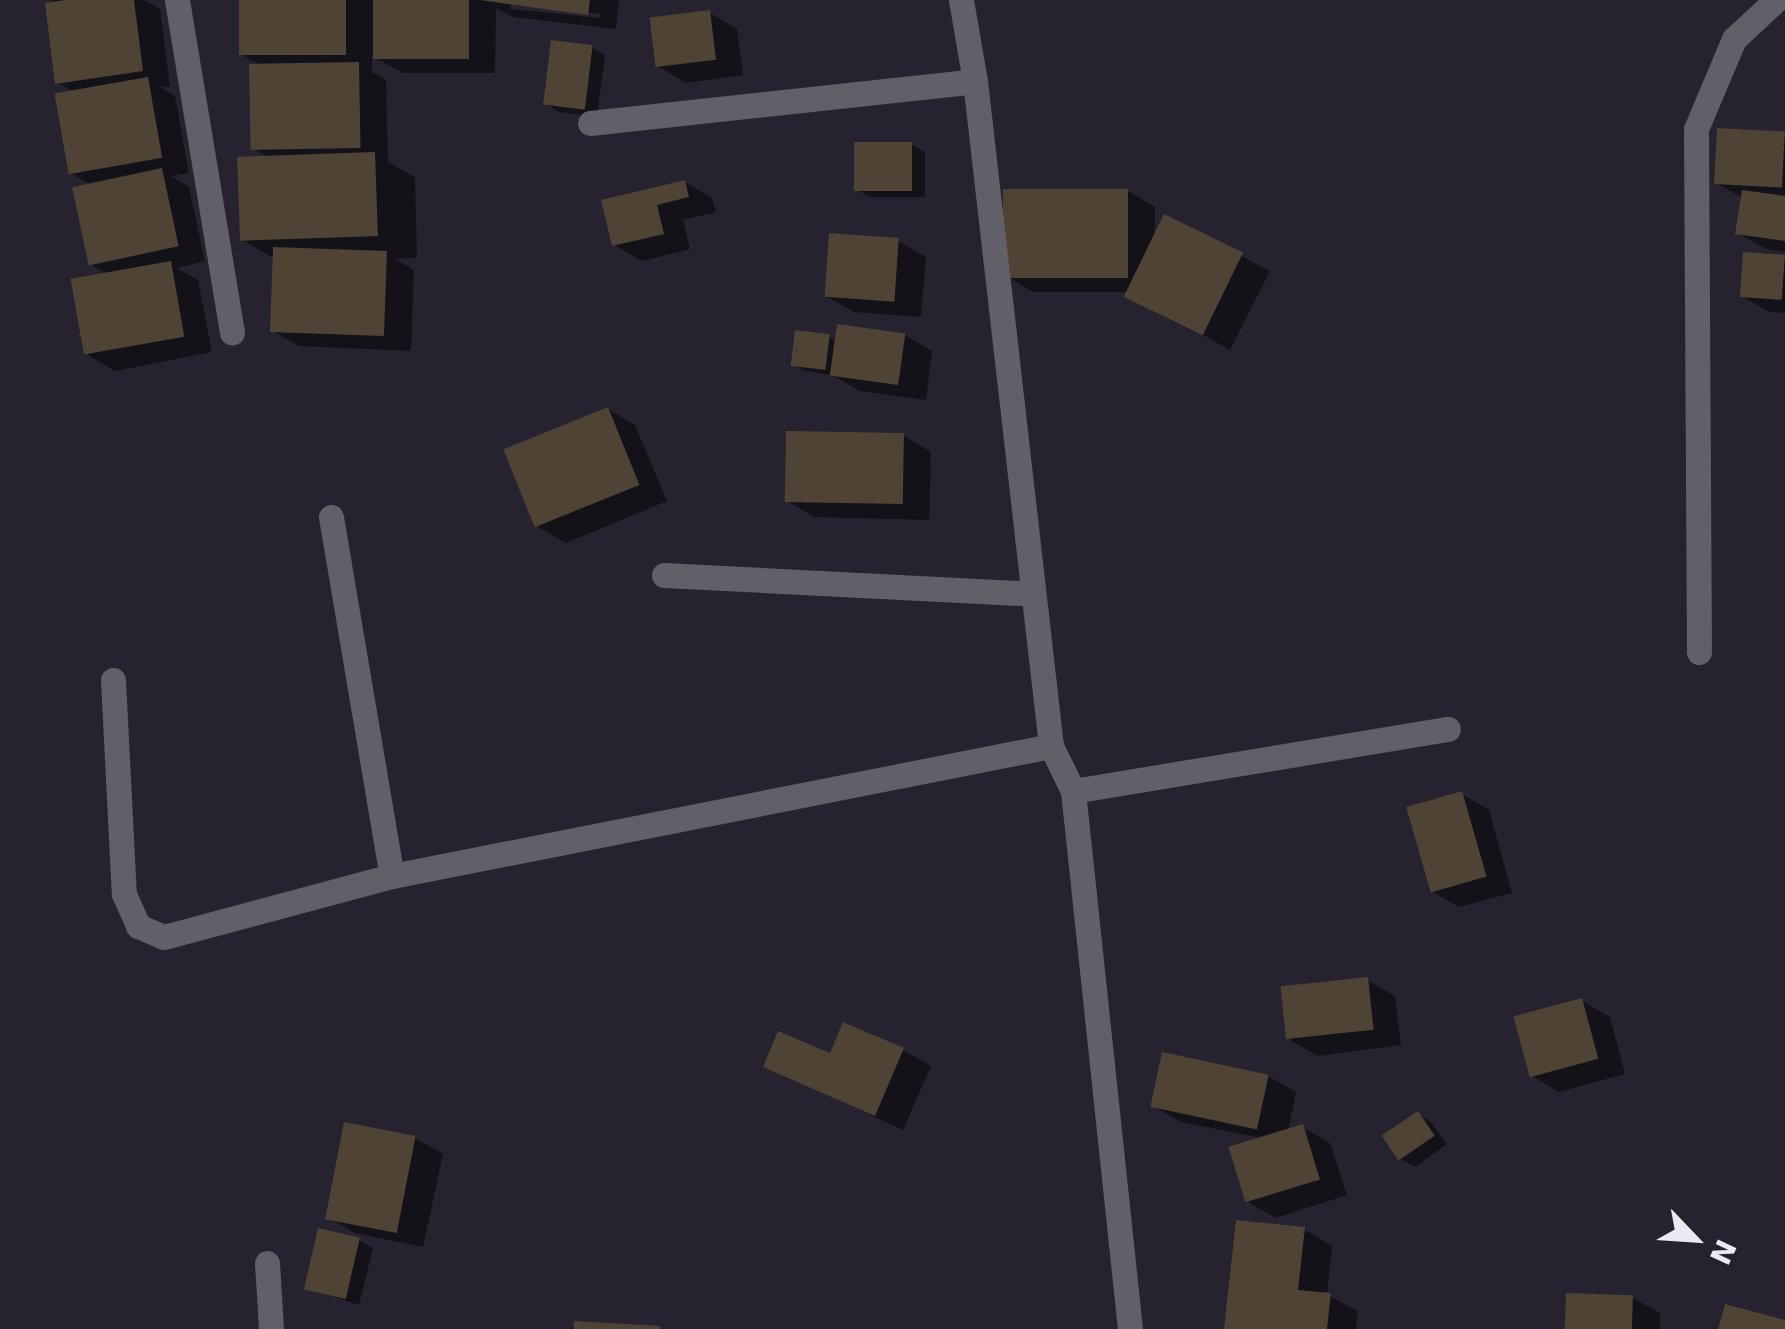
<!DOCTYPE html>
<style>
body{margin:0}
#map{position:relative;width:1785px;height:1329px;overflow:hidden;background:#262230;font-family:"DejaVu Sans",sans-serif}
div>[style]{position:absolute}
.shadow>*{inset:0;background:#0007}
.building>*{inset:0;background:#4e4335;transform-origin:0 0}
.lane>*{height:25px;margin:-12.5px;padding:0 12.5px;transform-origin:12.5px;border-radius:12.5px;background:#615f67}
.street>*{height:25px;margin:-12.5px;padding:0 12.5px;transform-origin:12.5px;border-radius:12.5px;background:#615f67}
span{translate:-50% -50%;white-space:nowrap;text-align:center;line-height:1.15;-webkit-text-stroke:10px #262230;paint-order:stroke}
.north{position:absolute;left:1645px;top:1189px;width:100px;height:100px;-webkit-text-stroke:8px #262230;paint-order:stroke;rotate:115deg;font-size:28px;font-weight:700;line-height:40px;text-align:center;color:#ece9f3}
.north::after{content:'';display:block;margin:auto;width:35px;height:45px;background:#ece9f3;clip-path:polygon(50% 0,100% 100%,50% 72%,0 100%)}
</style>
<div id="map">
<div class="shadow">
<i style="clip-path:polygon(50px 0,144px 0,160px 9px,170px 86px,160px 87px,175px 96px,189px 173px,171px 176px,189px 187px,205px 261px,177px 268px,198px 280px,212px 352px,115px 371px,88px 355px,111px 276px,91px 265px,93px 186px,72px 174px,77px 94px,57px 82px,57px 4px)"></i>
<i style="clip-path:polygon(evenodd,242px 0,619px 0,616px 29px,513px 17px,496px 8px,495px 73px,403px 73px,372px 56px,372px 72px,386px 80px,388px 162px,415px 177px,417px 258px,395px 259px,414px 270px,411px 351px,299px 346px,272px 331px,275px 259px,241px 239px,269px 158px,253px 148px,261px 66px,241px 54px,242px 0,511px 3px,601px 14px,600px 18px,511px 9px,511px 3px)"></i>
<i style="clip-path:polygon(710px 13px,737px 29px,743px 75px,686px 83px,659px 67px)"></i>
<i style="clip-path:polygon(592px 47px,605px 55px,597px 117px,559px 112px,546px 104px)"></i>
<i style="clip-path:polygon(1785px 134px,1785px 252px,1766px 249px,1738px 233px,1743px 198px,1716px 183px)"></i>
<i style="clip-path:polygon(911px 144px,925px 152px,925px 197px,870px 197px,856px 189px)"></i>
<i style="clip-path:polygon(685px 182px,712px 198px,716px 212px,683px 220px,690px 249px,642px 261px,614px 245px,604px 202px)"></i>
<i style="clip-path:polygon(1128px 191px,1155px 207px,1155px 237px,1166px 217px,1270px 271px,1230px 350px,1127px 292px,1033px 292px,1006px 276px)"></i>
<i style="clip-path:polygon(898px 241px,926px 257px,921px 317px,854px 312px,826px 296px)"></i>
<i style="clip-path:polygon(1785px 257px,1785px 313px,1769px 312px,1742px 296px)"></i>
<i style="clip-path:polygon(905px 335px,932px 351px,926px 400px,860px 391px,832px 375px,805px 371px,792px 363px,829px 337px,837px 341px)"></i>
<i style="clip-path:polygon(608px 409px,635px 425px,667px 501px,566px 543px,538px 527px)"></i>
<i style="clip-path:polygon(904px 436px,931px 452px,929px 520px,814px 517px,787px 501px)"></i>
<i style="clip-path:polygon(1462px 794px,1489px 810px,1512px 893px,1459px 907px,1431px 891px)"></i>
<i style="clip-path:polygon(1367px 980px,1395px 996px,1401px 1045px,1318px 1056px,1290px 1040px)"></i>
<i style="clip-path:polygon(1582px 1001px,1610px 1017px,1625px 1074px,1559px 1092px,1532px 1076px)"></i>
<i style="clip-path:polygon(903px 1050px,931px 1066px,903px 1130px,766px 1066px)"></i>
<i style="clip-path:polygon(1268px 1076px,1296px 1092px,1288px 1132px,1302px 1127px,1330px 1143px,1347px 1195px,1276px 1218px,1248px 1202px,1266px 1139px,1181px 1122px,1153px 1106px)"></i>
<i style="clip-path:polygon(1418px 1114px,1431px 1122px,1447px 1144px,1415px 1167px,1401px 1159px)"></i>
<i style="clip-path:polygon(415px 1138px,443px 1154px,423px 1247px,355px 1233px,328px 1217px)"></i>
<i style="clip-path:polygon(1305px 1230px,1332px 1246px,1327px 1295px,1358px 1311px,1356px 1329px,1226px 1329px)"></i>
<i style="clip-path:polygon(359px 1240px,373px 1248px,359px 1305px,307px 1288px)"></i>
<i style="clip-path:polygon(1633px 1298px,1660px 1313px,1660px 1329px,1567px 1329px)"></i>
</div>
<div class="building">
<i style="clip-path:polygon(65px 0,134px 0,143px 71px,55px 84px,45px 3px)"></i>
<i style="left:239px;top:0;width:107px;height:55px"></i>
<i style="left:373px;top:0;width:96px;height:59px"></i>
<i style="clip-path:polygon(480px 0,590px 0,588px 15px)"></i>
<i style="left:710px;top:10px;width:50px;height:61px;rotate:83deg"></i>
<i style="left:551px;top:40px;width:42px;height:65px;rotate:7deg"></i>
<i style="left:359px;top:62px;width:86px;height:110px;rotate:89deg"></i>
<i style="left:148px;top:77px;width:82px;height:95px;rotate:80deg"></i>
<i style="left:1717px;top:128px;width:68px;height:56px;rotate:3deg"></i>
<i style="left:854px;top:142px;width:58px;height:49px"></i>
<i style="left:375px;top:152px;width:84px;height:138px;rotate:88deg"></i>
<i style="left:162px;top:168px;width:80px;height:92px;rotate:78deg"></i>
<i style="clip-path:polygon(685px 180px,689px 197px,657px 205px,664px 234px,612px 246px,601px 200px)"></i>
<i style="left:1003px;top:189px;width:125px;height:89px"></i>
<i style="clip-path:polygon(1742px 190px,1785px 196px,1785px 241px,1735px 234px)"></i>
<i style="left:1164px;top:214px;width:88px;height:92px;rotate:26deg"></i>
<i style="left:829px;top:233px;width:70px;height:64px;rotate:4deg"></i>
<i style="left:273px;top:247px;width:114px;height:85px;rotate:2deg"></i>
<i style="left:1743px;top:252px;width:42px;height:45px;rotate:4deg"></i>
<i style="left:171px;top:261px;width:77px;height:102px;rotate:80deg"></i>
<i style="left:837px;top:324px;width:69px;height:52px;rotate:8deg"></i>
<i style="left:795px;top:330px;width:35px;height:36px;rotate:7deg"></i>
<i style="left:608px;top:407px;width:84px;height:113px;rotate:68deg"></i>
<i style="left:786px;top:431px;width:118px;height:71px;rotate:1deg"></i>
<i style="left:1462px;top:791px;width:89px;height:58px;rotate:74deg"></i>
<i style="left:1368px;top:977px;width:53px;height:88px;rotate:84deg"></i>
<i style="left:1582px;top:998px;width:63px;height:71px;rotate:75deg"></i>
<i style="clip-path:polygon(843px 1022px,904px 1048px,875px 1116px,763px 1067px,778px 1031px,830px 1053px)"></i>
<i style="left:1162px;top:1052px;width:109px;height:56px;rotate:12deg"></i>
<i style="left:1418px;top:1111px;width:30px;height:44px;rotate:56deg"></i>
<i style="left:344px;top:1122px;width:73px;height:99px;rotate:11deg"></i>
<i style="left:1303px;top:1124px;width:58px;height:78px;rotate:73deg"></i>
<i style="clip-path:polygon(1236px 1220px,1305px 1227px,1298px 1290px,1331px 1293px,1327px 1329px,1224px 1329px)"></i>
<i style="left:318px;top:1228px;width:43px;height:63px;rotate:13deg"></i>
<i style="left:1566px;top:1293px;width:67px;height:36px;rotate:2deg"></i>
<i style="clip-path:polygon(1725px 1304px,1785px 1320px,1785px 1329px,1718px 1329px)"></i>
<i style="clip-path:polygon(574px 1321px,660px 1326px,660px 1329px,574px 1329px)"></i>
</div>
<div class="lane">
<i style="left:1073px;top:791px;width:380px;rotate:-9.4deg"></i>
</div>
<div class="street">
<i style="left:177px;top:0;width:337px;rotate:80.6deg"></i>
<i style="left:961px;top:0;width:82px;rotate:80.2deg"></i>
<i style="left:975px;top:81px;width:669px;rotate:83.48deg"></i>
<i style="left:1051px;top:746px;width:50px;rotate:63.9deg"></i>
<i style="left:1073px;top:791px;width:541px;rotate:83.95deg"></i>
<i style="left:590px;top:123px;width:387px;rotate:-6.2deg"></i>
<i style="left:331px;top:517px;width:364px;rotate:80.4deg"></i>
<i style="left:664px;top:575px;width:369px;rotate:2.9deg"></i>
<i style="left:1699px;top:652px;width:523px;rotate:-90.33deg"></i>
<i style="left:1696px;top:129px;width:98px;rotate:-67.1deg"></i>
<i style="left:1734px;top:39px;width:57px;rotate:-42.9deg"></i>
<i style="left:113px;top:680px;width:214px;rotate:87.1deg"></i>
<i style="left:124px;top:894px;width:35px;rotate:66deg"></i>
<i style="left:138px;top:926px;width:28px;rotate:23deg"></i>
<i style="left:164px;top:937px;width:236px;rotate:-15deg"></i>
<i style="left:392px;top:876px;width:672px;rotate:-11.16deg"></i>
<i style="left:267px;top:1263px;width:66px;rotate:86.5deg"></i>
</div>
<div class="north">N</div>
</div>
